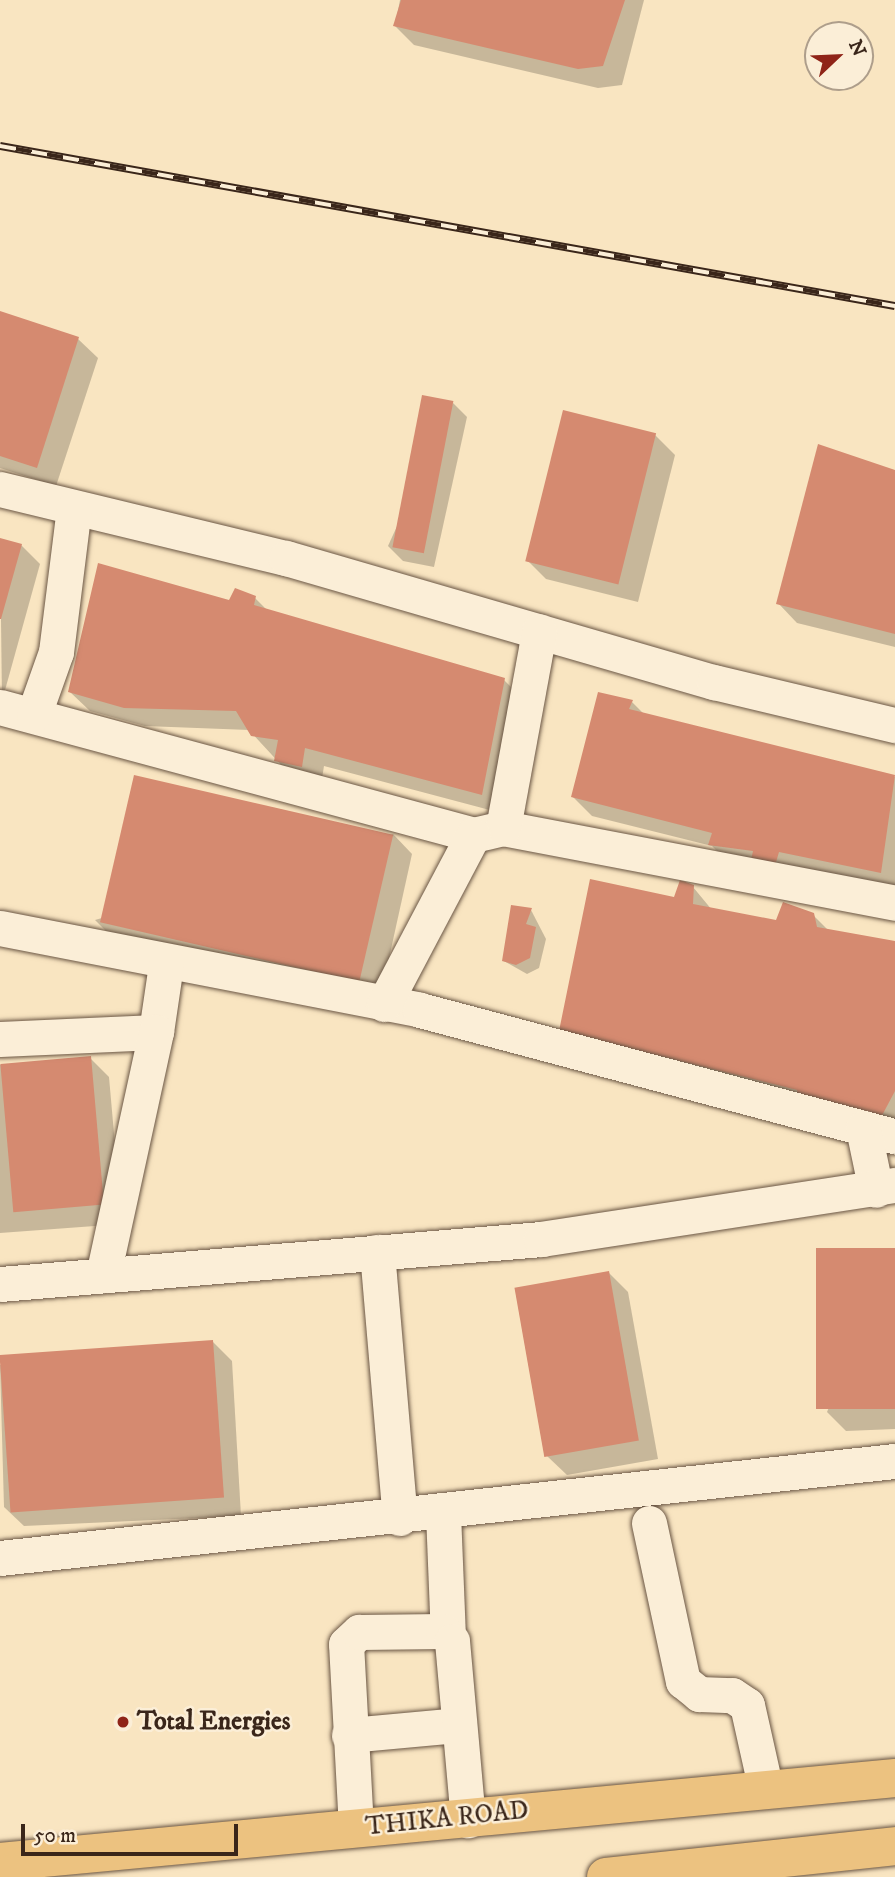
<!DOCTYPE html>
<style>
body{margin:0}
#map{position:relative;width:895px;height:1877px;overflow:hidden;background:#f9e5c1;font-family:"IM FELL DW Pica",serif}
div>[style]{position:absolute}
.shadow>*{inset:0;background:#0003}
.building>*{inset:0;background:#d58a70;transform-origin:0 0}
.roads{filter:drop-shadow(0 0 2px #6a5644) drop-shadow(0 0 2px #6a5644)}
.minor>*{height:35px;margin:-17.5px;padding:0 17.5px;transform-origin:17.5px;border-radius:17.5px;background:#fbeed7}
.major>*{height:38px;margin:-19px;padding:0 19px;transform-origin:19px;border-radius:19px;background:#ecc280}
.highway>*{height:38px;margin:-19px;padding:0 19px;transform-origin:19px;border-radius:19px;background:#ecc280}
.rail>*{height:8px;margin-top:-4px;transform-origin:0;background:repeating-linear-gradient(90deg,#fbeed7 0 16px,#3a261a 0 32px);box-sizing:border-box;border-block:2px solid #3a261a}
.dots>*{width:19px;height:19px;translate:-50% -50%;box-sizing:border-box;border:4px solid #fbeed7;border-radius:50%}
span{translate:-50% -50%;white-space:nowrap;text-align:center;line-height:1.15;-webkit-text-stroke:5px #fbeed7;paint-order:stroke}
.poi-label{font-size:26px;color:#3a261a;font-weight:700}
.left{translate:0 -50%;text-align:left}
.street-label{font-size:26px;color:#3a261a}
.north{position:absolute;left:804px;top:21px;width:70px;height:70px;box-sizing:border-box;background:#fbeed7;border:2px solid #ae9e8b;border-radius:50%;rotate:67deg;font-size:19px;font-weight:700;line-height:28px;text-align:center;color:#3a261a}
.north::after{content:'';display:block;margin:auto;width:24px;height:32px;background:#8f2418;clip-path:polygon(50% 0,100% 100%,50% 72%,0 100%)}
.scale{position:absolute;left:21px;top:1824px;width:217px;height:32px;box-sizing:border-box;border:4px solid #3a261a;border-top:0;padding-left:9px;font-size:21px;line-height:24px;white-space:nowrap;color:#3a261a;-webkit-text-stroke:5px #fbeed7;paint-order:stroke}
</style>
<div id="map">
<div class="shadow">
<i style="clip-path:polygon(400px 0,644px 0,622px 85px,598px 88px,414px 45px,395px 26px)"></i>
<i style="clip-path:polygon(0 313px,78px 339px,98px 358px,56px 486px,0 468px)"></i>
<i style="clip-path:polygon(453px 403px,467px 417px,434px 567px,403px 561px,388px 546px)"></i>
<i style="clip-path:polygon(655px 435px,675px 455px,638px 602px,546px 579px,527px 560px)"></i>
<i style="clip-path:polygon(895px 472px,895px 647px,797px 623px,778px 603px)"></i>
<i style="clip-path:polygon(0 539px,21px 545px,40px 564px,2px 701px)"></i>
<i style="clip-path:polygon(255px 598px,269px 612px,504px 680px,523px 699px,501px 813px,324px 766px,321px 785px,295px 780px,249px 730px,145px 726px,90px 711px,70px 692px,230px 602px)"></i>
<i style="clip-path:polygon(632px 702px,645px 715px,895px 777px,895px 890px,729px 863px,712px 846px,592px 816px,573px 797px)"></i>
<i style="clip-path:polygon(393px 834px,412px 854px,380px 999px,114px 939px,95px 920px)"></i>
<i style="clip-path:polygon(693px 887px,712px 910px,777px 922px,813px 915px,829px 931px,895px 943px,895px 1140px,581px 1049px,675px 899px)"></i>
<i style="clip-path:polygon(531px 910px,546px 939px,539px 968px,527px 974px,504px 961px)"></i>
<i style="clip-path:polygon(90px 1058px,109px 1077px,122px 1224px,0 1233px,0 1065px)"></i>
<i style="clip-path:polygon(895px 1250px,895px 1429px,846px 1431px,827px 1412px)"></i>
<i style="clip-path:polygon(609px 1273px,628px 1292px,658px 1459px,567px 1475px,547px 1456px)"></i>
<i style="clip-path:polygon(213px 1342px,232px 1361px,241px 1516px,24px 1526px,4px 1507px,0 1365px)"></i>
</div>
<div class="building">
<i style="clip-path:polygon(401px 0,625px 0,603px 66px,578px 69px,393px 26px)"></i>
<i style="clip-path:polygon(0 311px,79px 337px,37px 468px,0 456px)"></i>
<i style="left:422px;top:395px;width:32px;height:155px;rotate:11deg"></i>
<i style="left:563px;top:410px;width:96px;height:156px;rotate:14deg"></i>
<i style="clip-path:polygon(818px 444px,895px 470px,895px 634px,776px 604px)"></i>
<i style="clip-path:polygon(0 538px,22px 544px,1px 619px,0 619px)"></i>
<i style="clip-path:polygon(98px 563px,229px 600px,235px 588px,256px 596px,254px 605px,505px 678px,482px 795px,305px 748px,302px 767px,274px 761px,278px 740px,251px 736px,236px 711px,124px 708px,68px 692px)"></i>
<i style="clip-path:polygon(598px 692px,633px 700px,629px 709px,895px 775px,881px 873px,779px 852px,774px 869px,750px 865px,753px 851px,708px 845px,712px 833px,571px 797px)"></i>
<i style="left:134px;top:775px;width:266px;height:151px;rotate:13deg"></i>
<i style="clip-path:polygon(590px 879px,674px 897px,680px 880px,694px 885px,693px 904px,776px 920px,783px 902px,814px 913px,817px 927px,895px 941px,895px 1091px,878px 1123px,799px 1104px,797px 1090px,559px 1031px)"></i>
<i style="clip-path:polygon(511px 905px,532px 908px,526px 924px,536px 927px,530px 958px,516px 965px,502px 961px)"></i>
<i style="left:91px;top:1056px;width:149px;height:91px;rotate:85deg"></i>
<i style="left:895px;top:1248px;width:161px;height:79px;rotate:90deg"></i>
<i style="left:609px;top:1271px;width:172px;height:96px;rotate:80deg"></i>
<i style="left:213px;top:1340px;width:158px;height:214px;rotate:86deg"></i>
</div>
<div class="roads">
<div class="minor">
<i style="left:0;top:489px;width:294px;rotate:13.6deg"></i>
<i style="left:286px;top:558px;width:446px;rotate:16.2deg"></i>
<i style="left:714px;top:682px;width:186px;rotate:13.4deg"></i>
<i style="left:0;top:707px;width:490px;rotate:15.1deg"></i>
<i style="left:473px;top:835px;width:31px;rotate:-13deg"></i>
<i style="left:503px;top:828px;width:399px;rotate:10.8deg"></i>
<i style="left:34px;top:714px;width:66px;rotate:-70.5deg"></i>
<i style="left:56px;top:652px;width:145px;rotate:-82.9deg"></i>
<i style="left:503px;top:828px;width:200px;rotate:-79.6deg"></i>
<i style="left:0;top:928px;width:428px;rotate:11deg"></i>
<i style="left:420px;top:1010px;width:491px;rotate:14.9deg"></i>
<i style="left:384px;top:1004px;width:191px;rotate:-62.2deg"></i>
<i style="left:0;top:1039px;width:156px;rotate:-2.6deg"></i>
<i style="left:156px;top:1032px;width:69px;rotate:-81.6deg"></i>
<i style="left:863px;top:1128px;width:63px;rotate:78.2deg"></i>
<i style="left:377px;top:1252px;width:267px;rotate:85.1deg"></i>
<i style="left:103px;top:1275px;width:249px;rotate:-77.7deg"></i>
<i style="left:0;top:1284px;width:543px;rotate:-4.75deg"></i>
<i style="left:541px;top:1239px;width:358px;rotate:-8.7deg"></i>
<i style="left:443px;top:1513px;width:122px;rotate:87.7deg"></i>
<i style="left:649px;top:1523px;width:162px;rotate:77.9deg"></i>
<i style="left:683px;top:1681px;width:21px;rotate:39deg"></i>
<i style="left:699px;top:1694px;width:33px;rotate:2deg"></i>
<i style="left:732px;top:1695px;width:18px;rotate:34deg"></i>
<i style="left:747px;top:1705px;width:87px;rotate:77.4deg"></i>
<i style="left:0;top:1558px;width:900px;rotate:-6.19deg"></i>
<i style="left:349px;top:1735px;width:110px;rotate:-5.2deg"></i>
<i style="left:356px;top:1828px;width:184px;rotate:-93.1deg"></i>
<i style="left:346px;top:1644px;width:18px;rotate:-43deg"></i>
<i style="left:359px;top:1632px;width:84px;rotate:-0.7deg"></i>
<i style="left:443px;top:1631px;width:13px;rotate:48deg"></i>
<i style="left:452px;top:1641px;width:180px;rotate:84.9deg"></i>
</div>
<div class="major">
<i style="left:0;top:1862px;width:899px;rotate:-5.36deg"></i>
</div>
<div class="highway">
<i style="left:606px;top:1877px;width:291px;rotate:-6.1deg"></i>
</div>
</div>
<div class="rail">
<i style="left:0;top:146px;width:909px;rotate:10.14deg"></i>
</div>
<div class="dots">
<i style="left:123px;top:1722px;background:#8f2418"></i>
</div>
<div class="poi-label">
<span class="left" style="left:137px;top:1722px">Total Energies</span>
</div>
<div class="street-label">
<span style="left:447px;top:1819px;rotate:-6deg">THIKA ROAD</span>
</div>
<div class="north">N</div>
<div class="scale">50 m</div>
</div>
